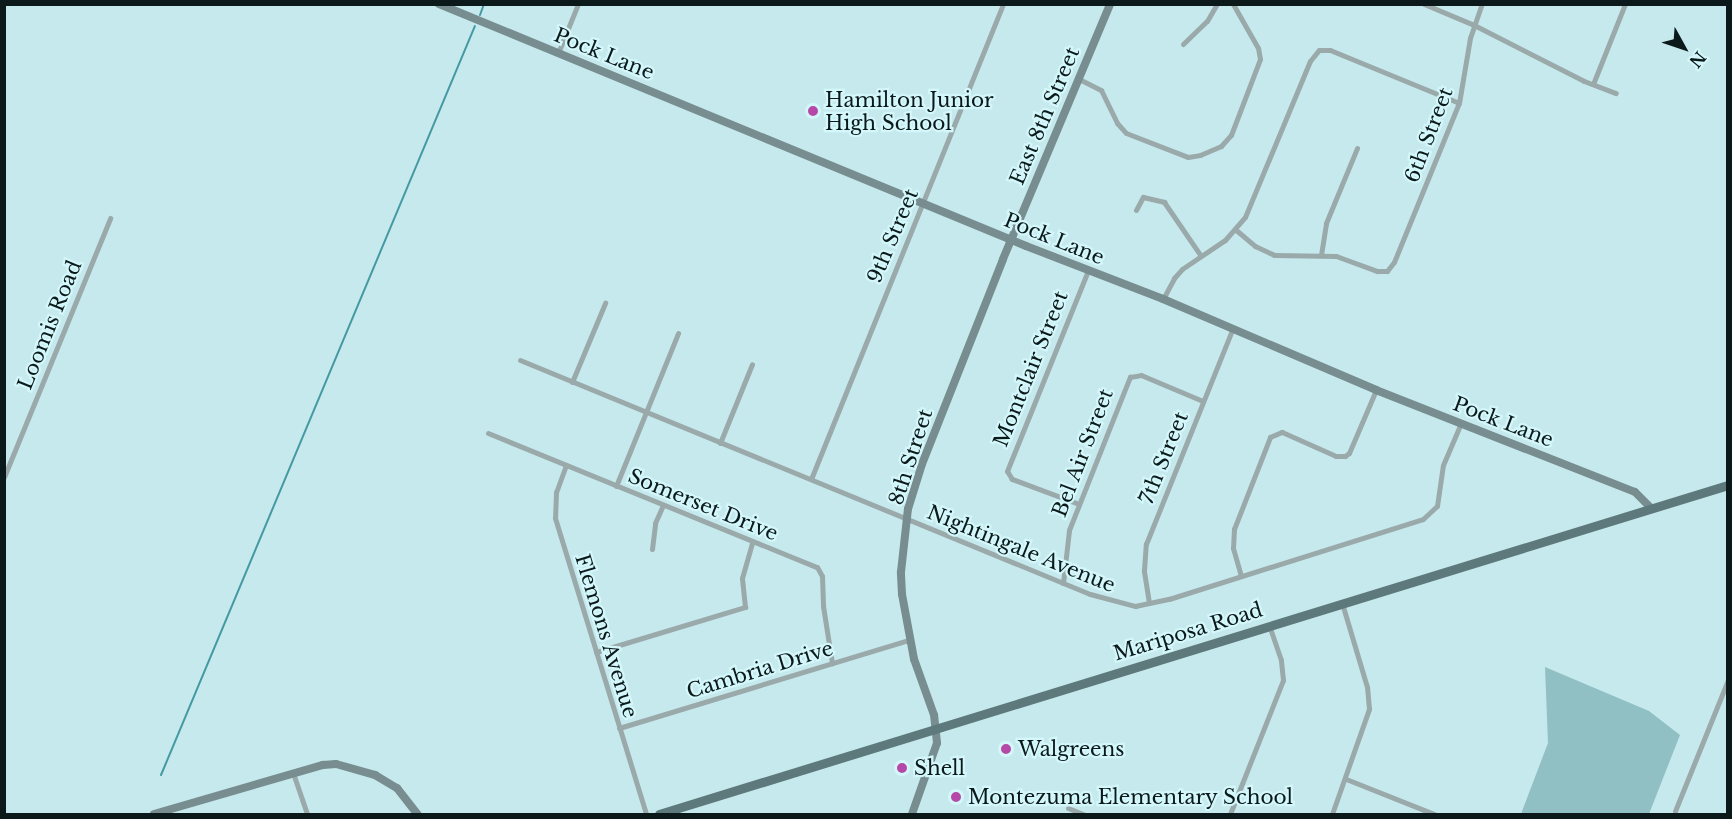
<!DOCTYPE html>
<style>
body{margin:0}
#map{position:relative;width:1732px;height:819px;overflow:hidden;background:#c6e9ed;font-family:"Libre Baskerville",serif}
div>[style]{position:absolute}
.green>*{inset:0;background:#90bfc4}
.stream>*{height:2px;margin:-1px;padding:0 1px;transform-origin:1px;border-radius:1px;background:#4599a2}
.street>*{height:5px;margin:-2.5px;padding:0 2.5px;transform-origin:2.5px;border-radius:2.5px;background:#9aa9aa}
.secondary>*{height:8px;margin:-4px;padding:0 4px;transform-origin:4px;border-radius:4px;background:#778d8f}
.primary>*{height:9px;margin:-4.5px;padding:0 4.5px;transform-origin:4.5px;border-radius:4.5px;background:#5e797b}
.dots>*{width:16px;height:16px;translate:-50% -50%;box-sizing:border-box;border:3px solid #d3f7fa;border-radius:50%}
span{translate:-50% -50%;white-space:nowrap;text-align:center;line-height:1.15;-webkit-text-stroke:4.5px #d3f7fa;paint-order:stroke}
.street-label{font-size:20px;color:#0c191b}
.poi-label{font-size:20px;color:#0c191b}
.left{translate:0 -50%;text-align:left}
.frame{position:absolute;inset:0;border:6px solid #0c191b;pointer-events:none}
.north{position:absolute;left:1654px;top:18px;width:60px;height:60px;-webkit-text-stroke:4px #d3f7fa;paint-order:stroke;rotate:130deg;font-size:16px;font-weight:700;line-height:24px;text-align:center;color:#0c191b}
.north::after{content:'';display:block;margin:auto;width:21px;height:27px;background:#0c191b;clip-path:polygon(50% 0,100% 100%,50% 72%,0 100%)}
</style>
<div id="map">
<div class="green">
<i style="clip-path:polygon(1545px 667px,1649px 711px,1680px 735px,1649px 814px,1521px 814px,1548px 743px)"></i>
</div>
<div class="stream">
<i style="left:480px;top:15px;width:12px;rotate:-70deg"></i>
<i style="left:161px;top:775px;width:812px;rotate:-67.26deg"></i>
</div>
<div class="street">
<i style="left:1424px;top:4px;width:54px;rotate:22.8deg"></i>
<i style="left:1474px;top:25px;width:123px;rotate:27deg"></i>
<i style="left:1584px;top:81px;width:34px;rotate:21deg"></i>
<i style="left:1183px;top:44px;width:33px;rotate:-44deg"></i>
<i style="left:1207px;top:21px;width:20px;rotate:-60deg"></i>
<i style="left:558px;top:53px;width:53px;rotate:-67.8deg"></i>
<i style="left:1079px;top:79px;width:25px;rotate:27deg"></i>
<i style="left:1101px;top:90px;width:37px;rotate:64deg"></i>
<i style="left:1117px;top:123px;width:13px;rotate:48deg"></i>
<i style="left:1126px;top:133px;width:66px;rotate:21.2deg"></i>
<i style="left:1188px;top:157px;width:12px;rotate:-9deg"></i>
<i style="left:1200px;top:155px;width:23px;rotate:-23deg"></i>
<i style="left:1221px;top:146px;width:15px;rotate:-48deg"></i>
<i style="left:1231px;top:135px;width:81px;rotate:-69.1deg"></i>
<i style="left:1260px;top:59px;width:11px;rotate:-100deg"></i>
<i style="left:1258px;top:48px;width:51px;rotate:-119.6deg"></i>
<i style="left:1593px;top:84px;width:86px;rotate:-68.2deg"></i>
<i style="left:1136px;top:210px;width:15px;rotate:-62deg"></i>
<i style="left:1143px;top:197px;width:22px;rotate:13deg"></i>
<i style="left:1164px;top:202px;width:65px;rotate:55.6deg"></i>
<i style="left:1236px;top:230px;width:25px;rotate:40deg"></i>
<i style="left:1255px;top:246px;width:21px;rotate:25deg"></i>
<i style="left:1274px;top:255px;width:62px;rotate:0.9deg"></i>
<i style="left:1336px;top:256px;width:44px;rotate:20.1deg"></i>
<i style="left:1377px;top:271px;width:10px"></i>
<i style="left:1387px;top:271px;width:11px;rotate:-52deg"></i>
<i style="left:1394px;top:262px;width:172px;rotate:-67.8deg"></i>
<i style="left:1459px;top:103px;width:66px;rotate:-80.4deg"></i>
<i style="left:1470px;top:38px;width:36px;rotate:-71deg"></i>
<i style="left:1321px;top:255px;width:32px;rotate:-81deg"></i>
<i style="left:1326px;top:223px;width:81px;rotate:-67.5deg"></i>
<i style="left:1163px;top:299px;width:24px;rotate:-62deg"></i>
<i style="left:1174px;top:278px;width:12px;rotate:-48deg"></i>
<i style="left:1182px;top:269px;width:52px;rotate:-34deg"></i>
<i style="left:1225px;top:240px;width:30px;rotate:-49deg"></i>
<i style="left:1245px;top:217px;width:169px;rotate:-67.4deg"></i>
<i style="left:1310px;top:61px;width:14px;rotate:-51deg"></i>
<i style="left:1319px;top:50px;width:11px"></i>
<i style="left:1330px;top:50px;width:139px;rotate:22.3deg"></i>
<i style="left:520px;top:360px;width:616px;rotate:22.32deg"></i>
<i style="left:1090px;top:594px;width:47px;rotate:14.9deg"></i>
<i style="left:1135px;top:606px;width:35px;rotate:-12deg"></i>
<i style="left:1169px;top:599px;width:266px;rotate:-17.5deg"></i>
<i style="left:1423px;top:519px;width:19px;rotate:-43deg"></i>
<i style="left:1437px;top:506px;width:41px;rotate:-81.7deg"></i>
<i style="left:1443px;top:465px;width:46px;rotate:-66.8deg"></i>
<i style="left:572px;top:382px;width:86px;rotate:-67.3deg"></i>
<i style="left:488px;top:433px;width:355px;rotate:22.2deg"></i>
<i style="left:817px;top:567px;width:10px;rotate:61deg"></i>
<i style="left:822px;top:576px;width:30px;rotate:88deg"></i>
<i style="left:823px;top:606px;width:58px;rotate:81deg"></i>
<i style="left:720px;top:443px;width:85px;rotate:-67.9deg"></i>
<i style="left:566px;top:465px;width:29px;rotate:110deg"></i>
<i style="left:556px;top:492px;width:26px;rotate:92deg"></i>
<i style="left:555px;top:518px;width:310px;rotate:72.9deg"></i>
<i style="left:4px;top:477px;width:280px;rotate:-67.7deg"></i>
<i style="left:811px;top:479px;width:512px;rotate:-67.99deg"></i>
<i style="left:616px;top:486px;width:165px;rotate:-67.9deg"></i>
<i style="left:1079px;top:504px;width:72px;rotate:-159.5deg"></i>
<i style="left:1012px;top:479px;width:9px;rotate:-122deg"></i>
<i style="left:1007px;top:471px;width:216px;rotate:-68deg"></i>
<i style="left:652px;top:549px;width:26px;rotate:-83deg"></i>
<i style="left:655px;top:523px;width:20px;rotate:-66deg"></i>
<i style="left:1241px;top:576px;width:29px;rotate:-106deg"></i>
<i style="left:1233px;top:548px;width:19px;rotate:-87deg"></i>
<i style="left:1234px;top:529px;width:99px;rotate:-68.6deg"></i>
<i style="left:1270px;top:437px;width:13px;rotate:-23deg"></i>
<i style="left:1282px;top:432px;width:59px;rotate:24deg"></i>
<i style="left:1336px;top:456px;width:9px"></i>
<i style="left:1345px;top:456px;width:5px;rotate:-37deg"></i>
<i style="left:1349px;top:453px;width:69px;rotate:-66.8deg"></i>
<i style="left:1063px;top:583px;width:53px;rotate:-83.5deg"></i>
<i style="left:1069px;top:530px;width:165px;rotate:-68.3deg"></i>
<i style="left:1130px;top:377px;width:11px;rotate:-10deg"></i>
<i style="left:1141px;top:375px;width:67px;rotate:22.8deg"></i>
<i style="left:1149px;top:603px;width:33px;rotate:-99deg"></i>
<i style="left:1144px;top:570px;width:26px;rotate:-86deg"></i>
<i style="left:1146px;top:544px;width:233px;rotate:-68.1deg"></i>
<i style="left:596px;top:652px;width:156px;rotate:-16.8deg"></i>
<i style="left:745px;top:607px;width:29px;rotate:-96deg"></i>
<i style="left:742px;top:578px;width:37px;rotate:-74deg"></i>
<i style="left:619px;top:728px;width:303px;rotate:-16.9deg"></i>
<i style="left:293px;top:773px;width:43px;rotate:71.1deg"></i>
<i style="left:1346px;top:779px;width:95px;rotate:21.7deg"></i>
<i style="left:1068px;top:808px;width:16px;rotate:22deg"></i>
<i style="left:1675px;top:811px;width:141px;rotate:-68deg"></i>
<i style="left:1230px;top:814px;width:144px;rotate:-68.4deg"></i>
<i style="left:1283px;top:680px;width:20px;rotate:-96deg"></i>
<i style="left:1281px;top:660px;width:36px;rotate:-109deg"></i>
<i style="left:1332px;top:814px;width:111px;rotate:-70.6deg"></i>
<i style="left:1369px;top:709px;width:22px;rotate:-95deg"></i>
<i style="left:1367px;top:687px;width:88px;rotate:-106.6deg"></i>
</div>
<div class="secondary">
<i style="left:439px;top:4px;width:635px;rotate:22.4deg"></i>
<i style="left:1026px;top:246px;width:147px;rotate:21.1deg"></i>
<i style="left:1163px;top:299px;width:232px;rotate:23.1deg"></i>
<i style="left:1376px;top:390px;width:278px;rotate:21.5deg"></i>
<i style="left:1635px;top:492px;width:24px;rotate:45deg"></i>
<i style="left:154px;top:814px;width:176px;rotate:-16.2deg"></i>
<i style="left:323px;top:765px;width:13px;rotate:-4deg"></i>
<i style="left:336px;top:764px;width:41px;rotate:15.8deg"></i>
<i style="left:375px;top:775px;width:26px;rotate:31deg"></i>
<i style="left:397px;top:788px;width:33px;rotate:52deg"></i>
<i style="left:912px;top:814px;width:75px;rotate:-70.6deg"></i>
<i style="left:937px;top:743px;width:28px;rotate:-96deg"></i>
<i style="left:934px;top:715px;width:59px;rotate:-109.7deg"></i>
<i style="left:914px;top:659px;width:66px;rotate:-100.5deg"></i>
<i style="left:902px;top:594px;width:22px;rotate:-93deg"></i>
<i style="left:901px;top:572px;width:63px;rotate:-83.7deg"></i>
<i style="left:908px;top:509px;width:47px;rotate:-72.7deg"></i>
<i style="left:922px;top:464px;width:220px;rotate:-68.4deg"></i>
<i style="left:1003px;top:259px;width:277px;rotate:-67.2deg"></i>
</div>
<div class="primary">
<i style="left:659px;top:814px;width:1118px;rotate:-17.11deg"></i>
</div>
<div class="dots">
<i style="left:813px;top:111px;background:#b649a8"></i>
<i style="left:1006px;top:749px;background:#b649a8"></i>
<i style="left:902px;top:768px;background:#b649a8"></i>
<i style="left:956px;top:797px;background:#b649a8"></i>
</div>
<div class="street-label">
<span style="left:604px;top:54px;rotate:22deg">Pock Lane</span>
<span style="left:1045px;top:116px;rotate:-67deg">East 8th Street</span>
<span style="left:1429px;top:135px;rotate:-69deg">6th Street</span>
<span style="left:893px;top:236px;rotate:-67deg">9th Street</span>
<span style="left:1054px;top:239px;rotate:22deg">Pock Lane</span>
<span style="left:50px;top:325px;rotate:-68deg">Loomis Road</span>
<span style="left:1031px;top:369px;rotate:-68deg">Montclair Street</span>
<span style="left:1503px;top:422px;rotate:21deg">Pock Lane</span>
<span style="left:1083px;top:453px;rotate:-69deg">Bel Air Street</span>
<span style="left:911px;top:457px;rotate:-72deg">8th Street</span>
<span style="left:1164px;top:458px;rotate:-68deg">7th Street</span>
<span style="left:703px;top:505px;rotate:22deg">Somerset Drive</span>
<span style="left:1021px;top:549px;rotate:22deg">Nightingale Avenue</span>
<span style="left:1188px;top:632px;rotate:-17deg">Mariposa Road</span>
<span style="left:606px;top:636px;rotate:73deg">Flemons Avenue</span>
<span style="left:760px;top:670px;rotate:-17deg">Cambria Drive</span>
</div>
<div class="poi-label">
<span class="left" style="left:825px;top:112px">Hamilton Junior<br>High School</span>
<span class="left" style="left:1018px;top:749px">Walgreens</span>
<span class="left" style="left:914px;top:768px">Shell</span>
<span class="left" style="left:968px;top:797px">Montezuma Elementary School</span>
</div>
<div class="frame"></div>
<div class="north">N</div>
</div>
